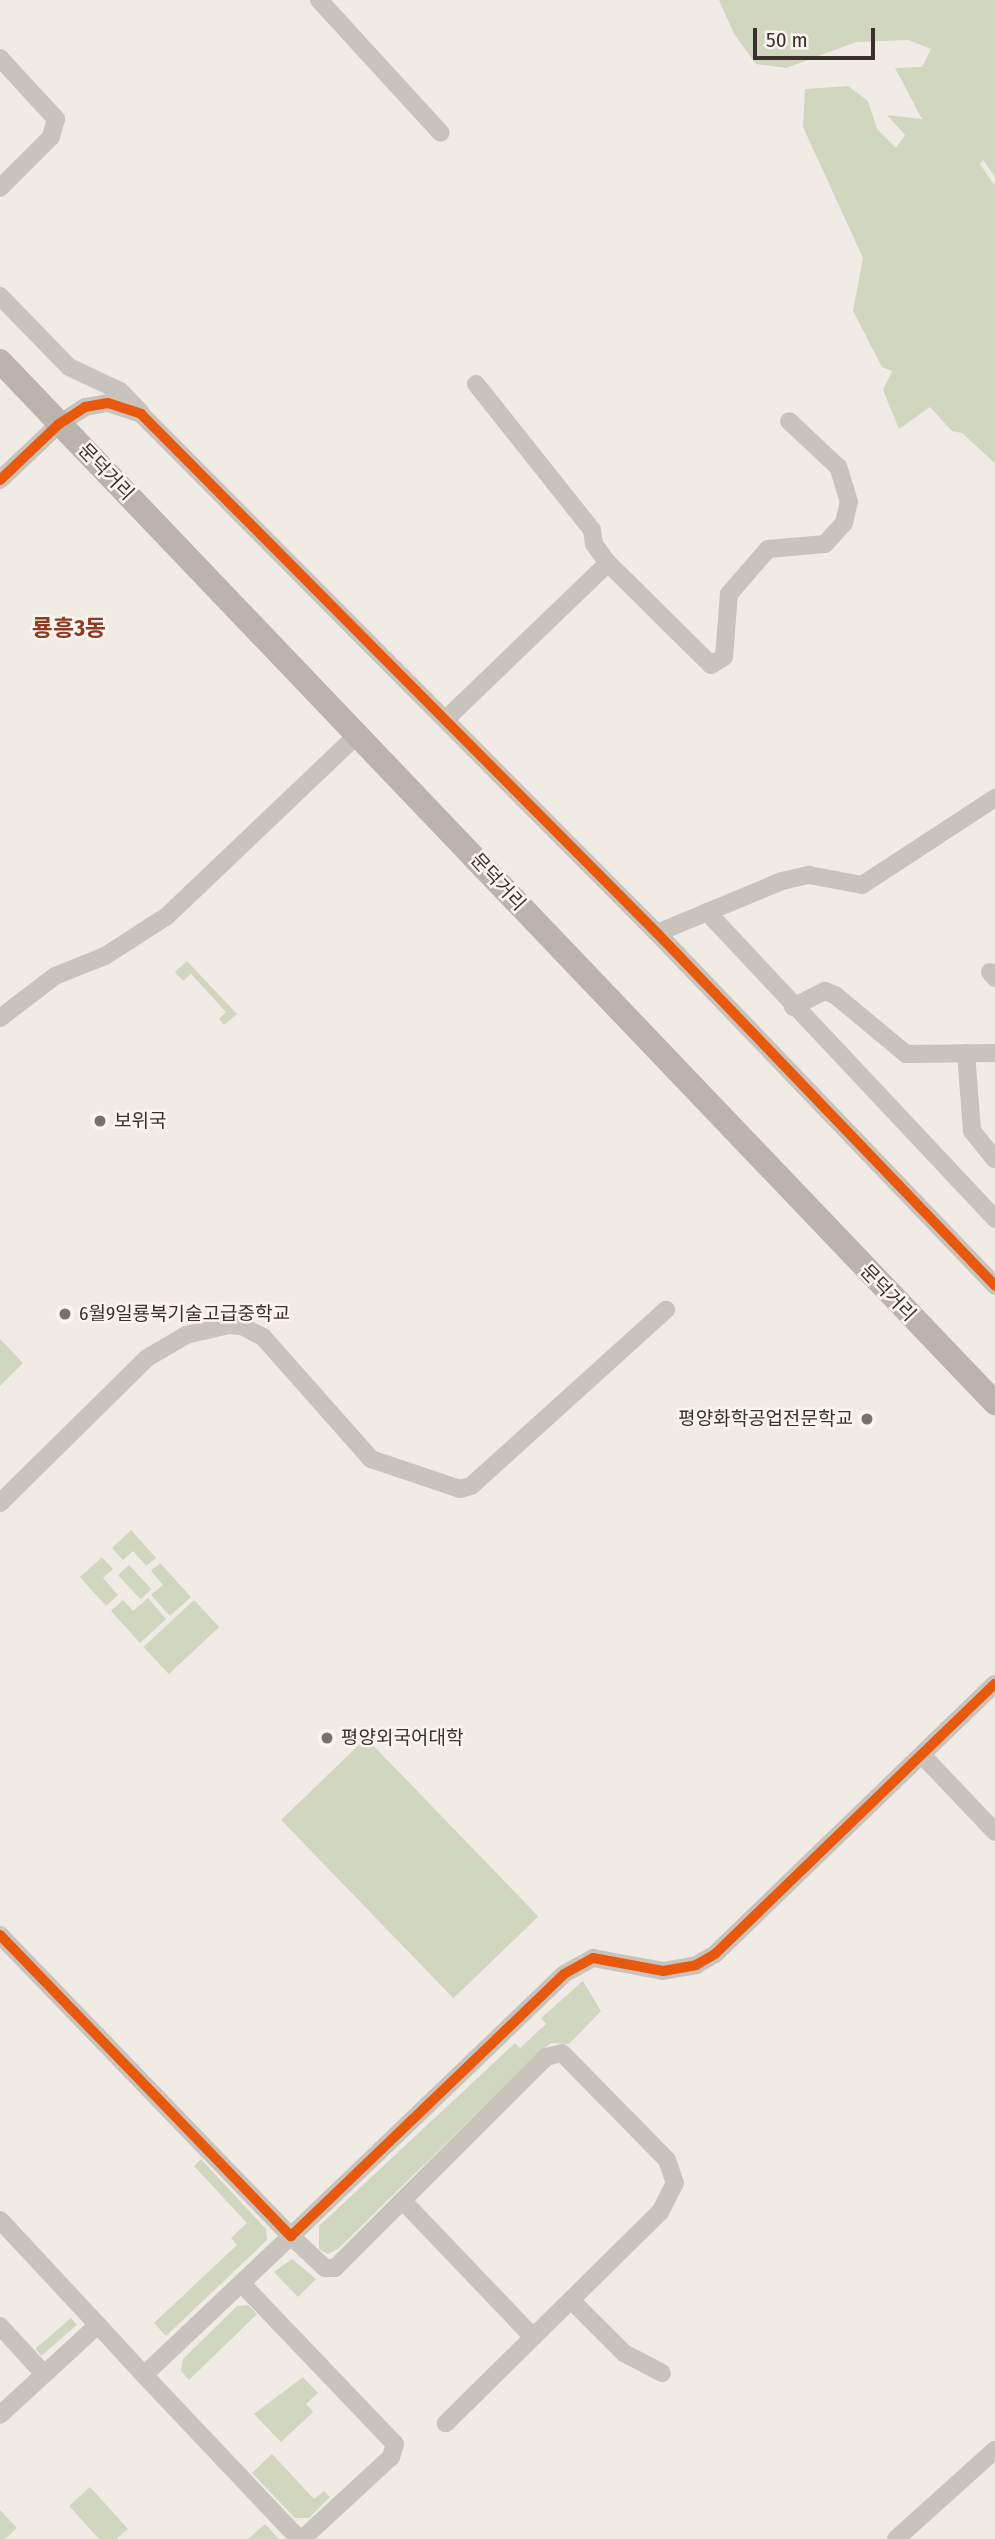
<!DOCTYPE html>
<meta charset="utf-8">
<style>
body{margin:0}
#map{position:relative;width:995px;height:2539px;overflow:hidden;background:#f0ebe5;font-family:"Fira Sans Condensed","Noto Sans KR",sans-serif}
div>[style]{position:absolute}
.green>*{inset:0;background:#d1d6bf;transform-origin:0 0}
.street>*{height:18px;margin:-9px;padding:0 9px;transform-origin:9px;border-radius:9px;background:#c9c3be}
.secondary>*{height:24px;margin:-12px;padding:0 12px;transform-origin:12px;border-radius:12px;background:#bab3ae}
.cycleway>*{height:10px;margin:-5px;padding:0 5px;transform-origin:5px;border-radius:5px;background:#e8590c}
.dots>*{width:19px;height:19px;translate:-50% -50%;box-sizing:border-box;border:4px solid #fbf5ee;border-radius:50%}
span{translate:-50% -50%;white-space:nowrap;text-align:center;line-height:1.15;-webkit-text-stroke:5px #fbf5ee;paint-order:stroke}
.street-label{font-size:19px;color:#3b302b}
.poi-label{font-size:19px;color:#3b302b}
.left{translate:0 -50%;text-align:left}
.right{translate:-100% -50%;text-align:right}
.quarter-label{font-size:23px;color:#8c3b22;font-weight:700}
.scale{position:absolute;left:753px;top:28px;width:122px;height:32px;box-sizing:border-box;border:4px solid #3b302b;border-top:0;padding-left:9px;font-size:21px;line-height:24px;white-space:nowrap;color:#3b302b;-webkit-text-stroke:5px #fbf5ee;paint-order:stroke}
</style>
<div id="map">
<div class="green">
<i style="clip-path:polygon(719px 0,995px 0,995px 177px,983px 160px,980px 164px,995px 186px,995px 463px,962px 433px,952px 431px,930px 407px,899px 429px,883px 390px,892px 371px,882px 367px,853px 311px,863px 258px,803px 127px,805px 89px,848px 86px,868px 101px,877px 129px,896px 148px,905px 135px,887px 115px,922px 119px,895px 68px,922px 67px,931px 49px,908px 40px,856px 42px,786px 68px,756px 64px,734px 34px)"></i>
<i style="clip-path:polygon(187px 961px,237px 1014px,224px 1025px,219px 1019px,226px 1012px,191px 974px,183px 981px,175px 972px)"></i>
<i style="clip-path:polygon(0 1339px,23px 1363px,0 1386px)"></i>
<i style="clip-path:polygon(131px 1530px,156px 1558px,146px 1566px,133px 1551px,123px 1560px,112px 1548px)"></i>
<i style="clip-path:polygon(102px 1557px,113px 1569px,103px 1578px,118px 1595px,106px 1606px,80px 1577px)"></i>
<i style="clip-path:polygon(160px 1563px,191px 1597px,170px 1616px,151px 1595px,163px 1585px,151px 1571px)"></i>
<i style="left:129px;top:1565px;width:33px;height:15px;rotate:47deg"></i>
<i style="clip-path:polygon(148px 1598px,166px 1619px,140px 1643px,111px 1611px,123px 1600px,133px 1611px)"></i>
<i style="left:194px;top:1600px;width:37px;height:69px;rotate:47deg"></i>
<i style="left:366px;top:1738px;width:248px;height:118px;rotate:46deg"></i>
<i style="clip-path:polygon(583px 1981px,601px 2011px,569px 2044px,551px 2043px,538px 2053px,338px 2249px,328px 2254px,319px 2249px,319px 2226px,515px 2043px,520px 2048px,546px 2024px,541px 2018px)"></i>
<i style="clip-path:polygon(201px 2159px,266px 2229px,267px 2240px,166px 2336px,154px 2323px,237px 2245px,231px 2238px,247px 2223px,194px 2166px)"></i>
<i style="clip-path:polygon(292px 2259px,316px 2279px,298px 2297px,274px 2272px)"></i>
<i style="clip-path:polygon(248px 2305px,257px 2314px,189px 2380px,181px 2371px,183px 2359px,237px 2306px)"></i>
<i style="left:71px;top:2318px;width:9px;height:47px;rotate:49deg"></i>
<i style="clip-path:polygon(303px 2377px,318px 2393px,306px 2404px,313px 2412px,281px 2442px,254px 2414px)"></i>
<i style="clip-path:polygon(272px 2454px,314px 2499px,324px 2491px,330px 2497px,309px 2518px,295px 2518px,252px 2473px)"></i>
<i style="clip-path:polygon(90px 2487px,128px 2529px,116px 2539px,99px 2539px,69px 2506px)"></i>
<i style="clip-path:polygon(0 2510px,17px 2528px,5px 2539px,0 2539px)"></i>
<i style="clip-path:polygon(265px 2524px,279px 2539px,248px 2539px)"></i>
</div>
<div class="street">
<i style="left:319px;top:0;width:180px;rotate:47.5deg"></i>
<i style="left:0;top:58px;width:83px;rotate:47.4deg"></i>
<i style="left:56px;top:119px;width:19px;rotate:106deg"></i>
<i style="left:51px;top:137px;width:72px;rotate:135deg"></i>
<i style="left:0;top:296px;width:99px;rotate:45.8deg"></i>
<i style="left:69px;top:367px;width:56px;rotate:25.2deg"></i>
<i style="left:120px;top:391px;width:29px;rotate:46deg"></i>
<i style="left:476px;top:384px;width:186px;rotate:51.5deg"></i>
<i style="left:592px;top:530px;width:14px;rotate:82deg"></i>
<i style="left:594px;top:544px;width:24px;rotate:54deg"></i>
<i style="left:608px;top:563px;width:145px;rotate:44.7deg"></i>
<i style="left:711px;top:665px;width:15px;rotate:-32deg"></i>
<i style="left:724px;top:657px;width:63px;rotate:-85.5deg"></i>
<i style="left:729px;top:594px;width:60px;rotate:-49.1deg"></i>
<i style="left:768px;top:549px;width:57px;rotate:-5deg"></i>
<i style="left:825px;top:544px;width:28px;rotate:-48deg"></i>
<i style="left:844px;top:523px;width:22px;rotate:-77deg"></i>
<i style="left:849px;top:502px;width:37px;rotate:-107deg"></i>
<i style="left:838px;top:467px;width:67px;rotate:-136.8deg"></i>
<i style="left:0;top:480px;width:81px;rotate:-43.5deg"></i>
<i style="left:59px;top:424px;width:31px;rotate:-33deg"></i>
<i style="left:85px;top:407px;width:23px;rotate:-10deg"></i>
<i style="left:108px;top:403px;width:35px;rotate:18deg"></i>
<i style="left:141px;top:414px;width:732px;rotate:45.17deg"></i>
<i style="left:657px;top:933px;width:489px;rotate:46.2deg"></i>
<i style="left:446px;top:719px;width:225px;rotate:-43.9deg"></i>
<i style="left:707px;top:912px;width:421px;rotate:46.8deg"></i>
<i style="left:657px;top:933px;width:135px;rotate:-22.6deg"></i>
<i style="left:782px;top:881px;width:28px;rotate:-13deg"></i>
<i style="left:809px;top:875px;width:54px;rotate:10.7deg"></i>
<i style="left:862px;top:885px;width:159px;rotate:-33.2deg"></i>
<i style="left:990px;top:972px;width:8px;rotate:50deg"></i>
<i style="left:793px;top:1007px;width:36px;rotate:-27deg"></i>
<i style="left:825px;top:991px;width:11px;rotate:22deg"></i>
<i style="left:835px;top:995px;width:92px;rotate:39.7deg"></i>
<i style="left:906px;top:1054px;width:89px;rotate:-0.6deg"></i>
<i style="left:0;top:1018px;width:69px;rotate:-37.4deg"></i>
<i style="left:55px;top:976px;width:54px;rotate:-21.8deg"></i>
<i style="left:105px;top:956px;width:74px;rotate:-32.8deg"></i>
<i style="left:167px;top:916px;width:264px;rotate:-43.6deg"></i>
<i style="left:966px;top:1053px;width:78px;rotate:85.6deg"></i>
<i style="left:972px;top:1131px;width:36px;rotate:51deg"></i>
<i style="left:0;top:1503px;width:206px;rotate:-44.6deg"></i>
<i style="left:147px;top:1358px;width:45px;rotate:-30.5deg"></i>
<i style="left:186px;top:1335px;width:44px;rotate:-13.1deg"></i>
<i style="left:229px;top:1325px;width:13px;rotate:4deg"></i>
<i style="left:242px;top:1326px;width:24px;rotate:28deg"></i>
<i style="left:263px;top:1337px;width:163px;rotate:48.5deg"></i>
<i style="left:371px;top:1459px;width:94px;rotate:18.6deg"></i>
<i style="left:460px;top:1489px;width:11px;rotate:-15deg"></i>
<i style="left:471px;top:1486px;width:263px;rotate:-42.1deg"></i>
<i style="left:922px;top:1755px;width:106px;rotate:46.5deg"></i>
<i style="left:0;top:1935px;width:419px;rotate:46deg"></i>
<i style="left:291px;top:2236px;width:378px;rotate:-43.8deg"></i>
<i style="left:564px;top:1974px;width:33px;rotate:-29deg"></i>
<i style="left:593px;top:1958px;width:71px;rotate:10.5deg"></i>
<i style="left:663px;top:1971px;width:34px;rotate:-10deg"></i>
<i style="left:696px;top:1965px;width:22px;rotate:-30deg"></i>
<i style="left:715px;top:1954px;width:389px;rotate:-44deg"></i>
<i style="left:403px;top:2201px;width:188px;rotate:46.3deg"></i>
<i style="left:0;top:2220px;width:144px;rotate:47deg"></i>
<i style="left:242px;top:2284px;width:221px;rotate:46.3deg"></i>
<i style="left:395px;top:2444px;width:14px;rotate:107deg"></i>
<i style="left:391px;top:2457px;width:121px;rotate:137.3deg"></i>
<i style="left:571px;top:2300px;width:75px;rotate:45deg"></i>
<i style="left:624px;top:2353px;width:43px;rotate:27.8deg"></i>
<i style="left:0;top:2326px;width:65px;rotate:47.5deg"></i>
<i style="left:144px;top:2375px;width:226px;rotate:46.6deg"></i>
<i style="left:0;top:2415px;width:133px;rotate:-42.6deg"></i>
<i style="left:98px;top:2325px;width:68px;rotate:47.4deg"></i>
<i style="left:144px;top:2375px;width:202px;rotate:-43.4deg"></i>
<i style="left:291px;top:2236px;width:47px;rotate:43.3deg"></i>
<i style="left:325px;top:2268px;width:10px"></i>
<i style="left:335px;top:2268px;width:298px;rotate:-45deg"></i>
<i style="left:546px;top:2057px;width:16px;rotate:-14deg"></i>
<i style="left:562px;top:2053px;width:150px;rotate:45.5deg"></i>
<i style="left:667px;top:2160px;width:24px;rotate:71deg"></i>
<i style="left:675px;top:2183px;width:33px;rotate:117deg"></i>
<i style="left:660px;top:2212px;width:301px;rotate:135.4deg"></i>
<i style="left:896px;top:2539px;width:133px;rotate:-42deg"></i>
</div>
<div class="secondary">
<i style="left:0;top:361px;width:1441px;rotate:46.32deg"></i>
</div>
<div class="cycleway">
<i style="left:0;top:480px;width:81px;rotate:-43.5deg"></i>
<i style="left:59px;top:424px;width:31px;rotate:-33deg"></i>
<i style="left:85px;top:407px;width:23px;rotate:-10deg"></i>
<i style="left:108px;top:403px;width:35px;rotate:18deg"></i>
<i style="left:141px;top:414px;width:732px;rotate:45.17deg"></i>
<i style="left:657px;top:933px;width:489px;rotate:46.2deg"></i>
<i style="left:0;top:1935px;width:419px;rotate:46deg"></i>
<i style="left:291px;top:2236px;width:378px;rotate:-43.8deg"></i>
<i style="left:564px;top:1974px;width:33px;rotate:-29deg"></i>
<i style="left:593px;top:1958px;width:71px;rotate:10.5deg"></i>
<i style="left:663px;top:1971px;width:34px;rotate:-10deg"></i>
<i style="left:696px;top:1965px;width:22px;rotate:-30deg"></i>
<i style="left:715px;top:1954px;width:389px;rotate:-44deg"></i>
</div>
<div class="dots">
<i style="left:100px;top:1121px;background:#7a716c"></i>
<i style="left:65px;top:1314px;background:#7a716c"></i>
<i style="left:867px;top:1419px;background:#7a716c"></i>
<i style="left:327px;top:1738px;background:#7a716c"></i>
</div>
<div class="street-label">
<span style="left:106px;top:472px;rotate:46deg">문덕거리</span>
<span style="left:498px;top:882px;rotate:47deg">문덕거리</span>
<span style="left:888px;top:1293px;rotate:46deg">문덕거리</span>
</div>
<div class="poi-label">
<span class="left" style="left:114px;top:1121px">보위국</span>
<span class="left" style="left:79px;top:1314px">6월9일룡북기술고급중학교</span>
<span class="right" style="left:853px;top:1419px">평양화학공업전문학교</span>
<span class="left" style="left:341px;top:1738px">평양외국어대학</span>
</div>
<div class="quarter-label">
<span style="left:69px;top:628px">룡흥3동</span>
</div>
<div class="scale">50 m</div>
</div>
